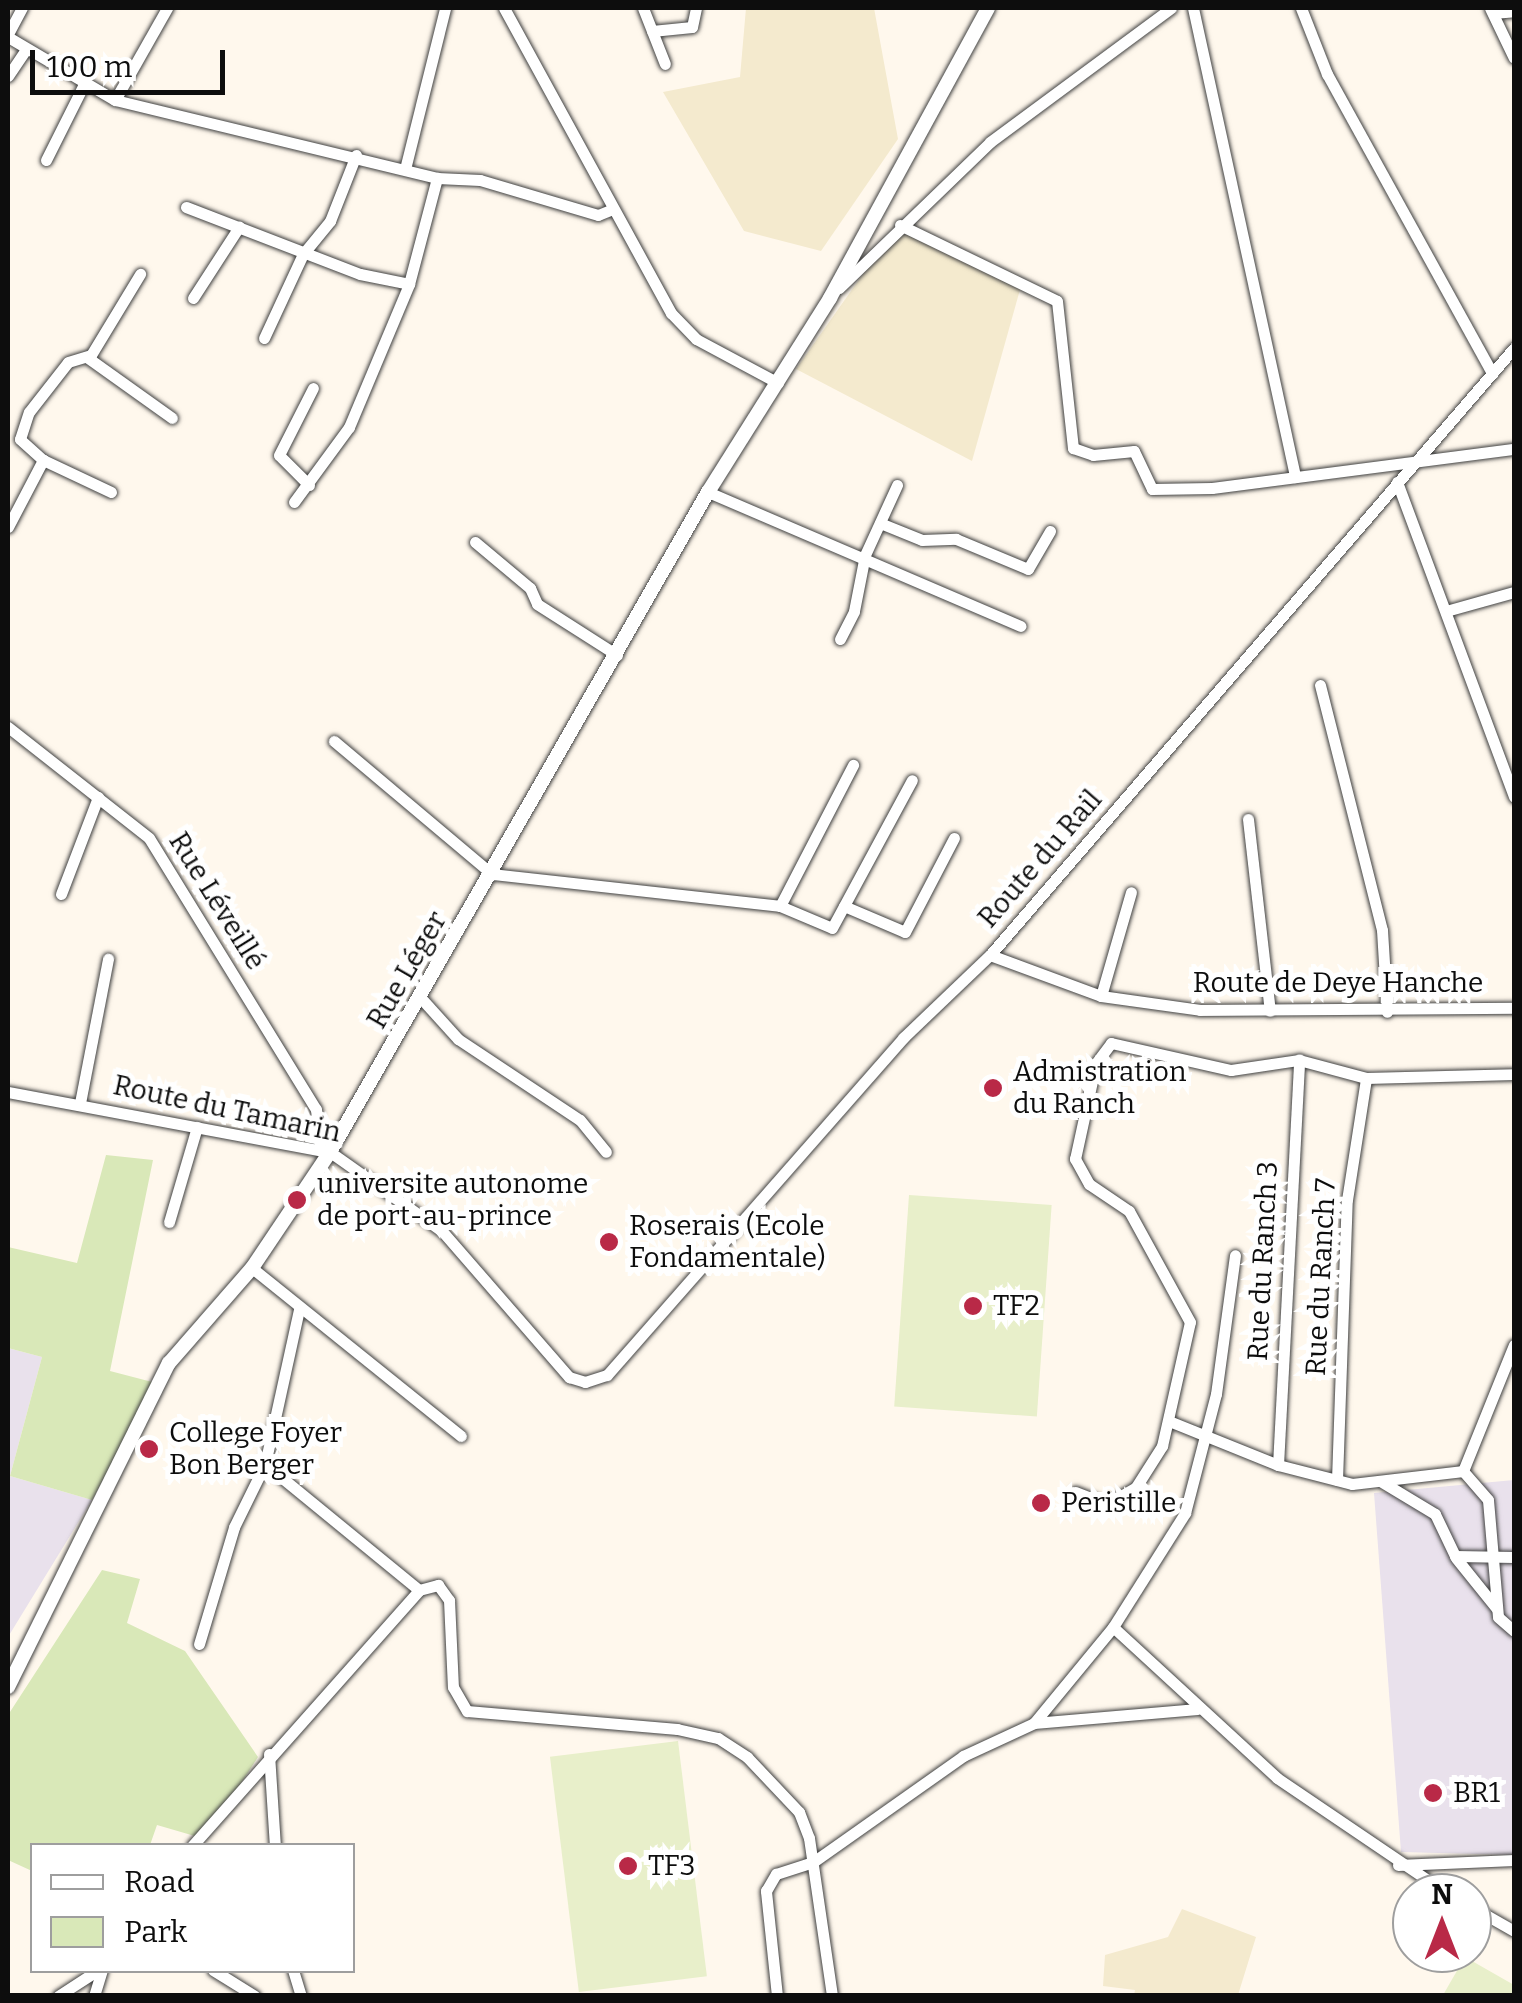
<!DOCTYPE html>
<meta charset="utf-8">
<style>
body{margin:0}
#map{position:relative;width:1522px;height:2003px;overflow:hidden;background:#fff8ed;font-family:Bitter,serif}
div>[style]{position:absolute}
.industrial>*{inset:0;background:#e9e1ec}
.farmland>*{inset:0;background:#f4eace}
.green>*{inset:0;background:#d9e8b8}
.pitch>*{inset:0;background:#e8efca;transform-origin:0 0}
.roads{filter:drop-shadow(0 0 2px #404040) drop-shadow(0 0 2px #404040)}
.minor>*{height:11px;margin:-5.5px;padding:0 5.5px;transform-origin:5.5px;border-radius:5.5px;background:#fff}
.tertiary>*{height:14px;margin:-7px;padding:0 7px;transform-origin:7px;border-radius:7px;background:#fff}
.dots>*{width:28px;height:28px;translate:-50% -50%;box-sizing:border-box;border:5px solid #fff;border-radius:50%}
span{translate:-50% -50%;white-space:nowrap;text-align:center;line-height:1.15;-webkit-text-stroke:10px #fff;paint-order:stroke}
.street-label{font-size:28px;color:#0d0d0d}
.poi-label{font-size:28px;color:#0d0d0d}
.left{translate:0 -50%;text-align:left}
.frame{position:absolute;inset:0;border:10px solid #0d0d0d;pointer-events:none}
.legend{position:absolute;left:30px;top:1843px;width:325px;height:130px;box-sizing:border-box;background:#fff;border:2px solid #9e9e9e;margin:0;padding:12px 18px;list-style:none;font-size:30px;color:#0d0d0d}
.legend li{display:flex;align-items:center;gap:20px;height:50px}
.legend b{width:50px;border:2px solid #9e9e9e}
.north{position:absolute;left:1392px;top:1873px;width:100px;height:100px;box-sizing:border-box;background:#fff;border:2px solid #9e9e9e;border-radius:50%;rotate:0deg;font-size:28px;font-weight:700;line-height:40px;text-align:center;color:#0d0d0d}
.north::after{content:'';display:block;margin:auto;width:35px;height:45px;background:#b92947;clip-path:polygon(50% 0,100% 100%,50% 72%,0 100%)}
.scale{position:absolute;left:30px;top:50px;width:195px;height:45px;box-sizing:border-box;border:5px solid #0d0d0d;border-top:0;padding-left:12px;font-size:30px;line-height:35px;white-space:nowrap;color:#0d0d0d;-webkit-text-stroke:8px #fff;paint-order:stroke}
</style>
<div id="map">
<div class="industrial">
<i style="clip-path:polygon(8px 1348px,42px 1357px,10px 1476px,92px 1500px,8px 1637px)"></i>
<i style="clip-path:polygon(1514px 1480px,1514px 1855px,1401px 1852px,1374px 1493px)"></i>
</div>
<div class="farmland">
<i style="clip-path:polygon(746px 8px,874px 8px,898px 139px,821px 251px,744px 231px,663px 92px,740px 77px)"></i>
<i style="clip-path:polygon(894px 230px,1023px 279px,972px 461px,796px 369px)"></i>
<i style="clip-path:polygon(1182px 1909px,1256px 1937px,1238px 1995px,1134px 1995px,1135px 1990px,1103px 1986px,1105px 1955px,1168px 1937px)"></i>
</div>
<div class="green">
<i style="clip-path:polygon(106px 1155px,153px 1160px,110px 1371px,156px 1383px,92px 1500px,10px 1476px,42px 1357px,8px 1348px,8px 1247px,77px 1263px)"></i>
<i style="clip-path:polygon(102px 1570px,140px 1579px,127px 1623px,185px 1651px,258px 1757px,205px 1839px,157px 1825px,150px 1845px,32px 1846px,32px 1871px,8px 1860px,8px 1715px)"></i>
</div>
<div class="pitch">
<i style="left:909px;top:1195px;width:143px;height:212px;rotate:4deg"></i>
<i style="left:678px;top:1741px;width:237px;height:129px;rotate:83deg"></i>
<i style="clip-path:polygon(1465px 1957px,1514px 1985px,1514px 1995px,1443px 1995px)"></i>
</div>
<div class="roads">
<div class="minor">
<i style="left:504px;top:8px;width:348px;rotate:61.3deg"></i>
<i style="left:671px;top:313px;width:36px;rotate:46deg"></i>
<i style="left:696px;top:339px;width:93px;rotate:28.2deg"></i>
<i style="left:643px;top:8px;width:60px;rotate:68.6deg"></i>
<i style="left:1193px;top:8px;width:480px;rotate:77.7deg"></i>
<i style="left:1301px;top:8px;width:71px;rotate:68.5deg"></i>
<i style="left:1327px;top:74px;width:342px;rotate:61.1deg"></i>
<i style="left:1490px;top:8px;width:55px;rotate:64.4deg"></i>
<i style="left:1493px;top:13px;width:21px;rotate:-5deg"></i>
<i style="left:652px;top:31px;width:40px;rotate:-5.7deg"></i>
<i style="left:692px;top:27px;width:19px;rotate:-78deg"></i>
<i style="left:8px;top:34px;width:30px;rotate:-62deg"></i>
<i style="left:8px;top:37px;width:124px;rotate:30.5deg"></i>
<i style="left:115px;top:100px;width:331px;rotate:13.6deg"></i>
<i style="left:8px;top:76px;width:32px;rotate:-56deg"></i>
<i style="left:115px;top:100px;width:106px;rotate:-60.5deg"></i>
<i style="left:46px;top:160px;width:87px;rotate:-63.4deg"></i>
<i style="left:405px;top:169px;width:166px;rotate:-76deg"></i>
<i style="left:186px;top:207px;width:186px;rotate:21.1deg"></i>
<i style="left:360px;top:274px;width:50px;rotate:11.5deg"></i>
<i style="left:409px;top:284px;width:110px;rotate:-75.2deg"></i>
<i style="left:437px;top:178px;width:43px;rotate:2.7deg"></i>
<i style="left:480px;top:180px;width:123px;rotate:16.5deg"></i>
<i style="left:598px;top:215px;width:16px;rotate:-22deg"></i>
<i style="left:900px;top:225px;width:174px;rotate:25.8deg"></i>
<i style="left:1057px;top:301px;width:148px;rotate:83.8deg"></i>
<i style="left:1073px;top:448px;width:21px;rotate:19deg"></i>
<i style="left:1093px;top:455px;width:41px;rotate:-5.6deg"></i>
<i style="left:1134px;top:451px;width:42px;rotate:64.7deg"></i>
<i style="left:1152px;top:489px;width:60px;rotate:-1deg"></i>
<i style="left:1212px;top:488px;width:305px;rotate:-7.4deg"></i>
<i style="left:839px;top:288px;width:210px;rotate:-44deg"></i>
<i style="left:990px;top:142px;width:225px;rotate:-36.5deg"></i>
<i style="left:193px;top:298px;width:85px;rotate:-57.1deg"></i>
<i style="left:264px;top:338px;width:93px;rotate:-65.1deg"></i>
<i style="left:303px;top:254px;width:43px;rotate:-50.7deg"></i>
<i style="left:330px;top:221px;width:71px;rotate:-68.5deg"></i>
<i style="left:88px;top:358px;width:103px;rotate:35.5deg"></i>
<i style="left:1397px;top:482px;width:336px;rotate:69.6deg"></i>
<i style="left:309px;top:485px;width:42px;rotate:-135deg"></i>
<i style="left:279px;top:455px;width:75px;rotate:-63.1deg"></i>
<i style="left:111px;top:492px;width:75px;rotate:-154.8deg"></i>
<i style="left:43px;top:460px;width:31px;rotate:-138deg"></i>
<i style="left:20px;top:439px;width:28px;rotate:-72deg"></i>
<i style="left:29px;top:412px;width:63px;rotate:-52deg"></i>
<i style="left:68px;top:362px;width:24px;rotate:-17deg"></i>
<i style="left:91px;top:355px;width:95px;rotate:-58.8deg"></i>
<i style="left:708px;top:492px;width:340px;rotate:23.2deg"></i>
<i style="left:294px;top:502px;width:93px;rotate:-53.7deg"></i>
<i style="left:349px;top:427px;width:155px;rotate:-67.2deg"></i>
<i style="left:880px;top:523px;width:45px;rotate:22deg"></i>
<i style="left:922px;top:540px;width:34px;rotate:-2deg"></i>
<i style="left:956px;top:539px;width:78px;rotate:22.6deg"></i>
<i style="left:1028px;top:569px;width:44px;rotate:-59.9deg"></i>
<i style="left:8px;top:527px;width:76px;rotate:-62.4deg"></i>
<i style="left:475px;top:542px;width:72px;rotate:39.9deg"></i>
<i style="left:530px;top:588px;width:17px;rotate:66deg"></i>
<i style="left:537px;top:604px;width:95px;rotate:32.5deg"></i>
<i style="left:1446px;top:611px;width:71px;rotate:-15.6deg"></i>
<i style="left:840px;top:639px;width:31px;rotate:-63deg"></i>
<i style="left:854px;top:611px;width:57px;rotate:-78.9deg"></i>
<i style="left:865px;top:555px;width:77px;rotate:-65.4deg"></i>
<i style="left:1320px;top:685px;width:253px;rotate:75.8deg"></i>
<i style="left:1382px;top:930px;width:82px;rotate:86.5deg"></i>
<i style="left:8px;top:727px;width:179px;rotate:38.2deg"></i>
<i style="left:149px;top:838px;width:318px;rotate:58.4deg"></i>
<i style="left:316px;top:1109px;width:40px;rotate:84.3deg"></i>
<i style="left:334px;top:741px;width:207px;rotate:40.1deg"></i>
<i style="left:492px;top:874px;width:290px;rotate:6.3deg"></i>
<i style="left:780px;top:906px;width:159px;rotate:-62.6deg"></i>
<i style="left:1248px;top:819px;width:193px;rotate:83.5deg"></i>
<i style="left:61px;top:894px;width:104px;rotate:-69.1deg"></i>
<i style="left:780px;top:906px;width:56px;rotate:22.9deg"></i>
<i style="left:832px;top:928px;width:168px;rotate:-61.6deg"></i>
<i style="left:844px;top:906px;width:66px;rotate:23.1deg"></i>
<i style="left:905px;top:932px;width:106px;rotate:-62.5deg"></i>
<i style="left:990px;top:955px;width:118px;rotate:20.3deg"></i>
<i style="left:1101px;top:996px;width:100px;rotate:8deg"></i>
<i style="left:1200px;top:1010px;width:314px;rotate:-0.4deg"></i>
<i style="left:1101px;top:996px;width:108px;rotate:-73.9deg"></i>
<i style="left:420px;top:997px;width:57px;rotate:47.9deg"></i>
<i style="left:458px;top:1039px;width:146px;rotate:33.6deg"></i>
<i style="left:580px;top:1120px;width:41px;rotate:50.9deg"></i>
<i style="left:8px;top:1092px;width:328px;rotate:10.6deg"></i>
<i style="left:330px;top:1152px;width:137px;rotate:35.2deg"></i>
<i style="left:442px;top:1231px;width:194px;rotate:49deg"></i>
<i style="left:569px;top:1377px;width:17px;rotate:17deg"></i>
<i style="left:585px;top:1382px;width:23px;rotate:-18deg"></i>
<i style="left:607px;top:1375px;width:449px;rotate:-48.7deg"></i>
<i style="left:903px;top:1038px;width:120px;rotate:-43.7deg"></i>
<i style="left:990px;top:955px;width:802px;rotate:-49.2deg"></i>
<i style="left:80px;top:1103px;width:147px;rotate:-79deg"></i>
<i style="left:169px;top:1222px;width:99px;rotate:-73.6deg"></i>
<i style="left:252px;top:1268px;width:268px;rotate:38.8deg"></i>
<i style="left:1169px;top:1421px;width:118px;rotate:22deg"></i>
<i style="left:1278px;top:1465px;width:76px;rotate:14.4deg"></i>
<i style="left:1352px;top:1484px;width:112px;rotate:-6.7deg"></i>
<i style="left:1463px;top:1471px;width:38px;rotate:49deg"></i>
<i style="left:1488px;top:1500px;width:117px;rotate:85.1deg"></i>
<i style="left:1498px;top:1617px;width:21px;rotate:41deg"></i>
<i style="left:265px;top:1464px;width:199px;rotate:39.3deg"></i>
<i style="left:1278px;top:1465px;width:406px;rotate:-87deg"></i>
<i style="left:1463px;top:1471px;width:136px;rotate:-68deg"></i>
<i style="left:1337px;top:1480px;width:280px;rotate:-88deg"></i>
<i style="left:1347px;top:1200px;width:123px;rotate:-81.1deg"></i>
<i style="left:1382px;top:1482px;width:62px;rotate:31.1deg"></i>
<i style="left:1435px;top:1514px;width:47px;rotate:64.5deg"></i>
<i style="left:1455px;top:1556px;width:59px;rotate:1deg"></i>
<i style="left:1075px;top:1492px;width:34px;rotate:21deg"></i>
<i style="left:1107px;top:1504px;width:34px;rotate:-30deg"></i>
<i style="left:1136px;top:1487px;width:49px;rotate:-57.6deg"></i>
<i style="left:1162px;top:1446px;width:127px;rotate:-77.3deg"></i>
<i style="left:1190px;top:1322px;width:127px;rotate:-118.8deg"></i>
<i style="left:1129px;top:1211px;width:48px;rotate:-146deg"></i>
<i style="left:1089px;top:1184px;width:29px;rotate:-119deg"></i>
<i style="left:1075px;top:1159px;width:98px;rotate:-77.7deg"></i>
<i style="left:1096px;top:1063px;width:25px;rotate:-53deg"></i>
<i style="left:1111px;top:1043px;width:123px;rotate:12.7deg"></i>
<i style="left:1231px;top:1070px;width:69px;rotate:-8.4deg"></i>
<i style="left:1299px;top:1060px;width:69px;rotate:15deg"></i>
<i style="left:1366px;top:1078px;width:148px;rotate:-1.5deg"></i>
<i style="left:1456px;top:1558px;width:65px;rotate:51.2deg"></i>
<i style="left:1113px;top:1627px;width:223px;rotate:42.6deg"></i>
<i style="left:1277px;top:1778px;width:205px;rotate:34.1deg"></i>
<i style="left:199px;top:1644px;width:122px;rotate:-73.3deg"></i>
<i style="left:234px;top:1527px;width:70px;rotate:-63.8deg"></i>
<i style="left:265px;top:1464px;width:159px;rotate:-77.6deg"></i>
<i style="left:1034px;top:1723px;width:124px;rotate:-50.5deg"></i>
<i style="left:1113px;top:1627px;width:135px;rotate:-57.7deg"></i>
<i style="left:1185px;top:1513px;width:123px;rotate:-75.4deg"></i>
<i style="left:1216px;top:1394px;width:140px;rotate:-82.2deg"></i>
<i style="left:269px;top:1754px;width:92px;rotate:86.3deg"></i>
<i style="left:192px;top:1846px;width:342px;rotate:-48.4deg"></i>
<i style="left:419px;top:1590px;width:20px;rotate:-15deg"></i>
<i style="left:438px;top:1585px;width:19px;rotate:54deg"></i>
<i style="left:449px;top:1600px;width:87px;rotate:87.4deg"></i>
<i style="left:453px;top:1687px;width:28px;rotate:60deg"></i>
<i style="left:467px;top:1711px;width:211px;rotate:4.9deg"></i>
<i style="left:677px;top:1729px;width:42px;rotate:12.4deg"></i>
<i style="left:718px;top:1738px;width:35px;rotate:33deg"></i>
<i style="left:747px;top:1757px;width:76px;rotate:46.6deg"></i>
<i style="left:799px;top:1812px;width:28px;rotate:69deg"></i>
<i style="left:809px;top:1838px;width:160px;rotate:81.7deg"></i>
<i style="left:1398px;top:1865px;width:116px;rotate:-2.5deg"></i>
<i style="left:1472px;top:1907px;width:48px;rotate:29.7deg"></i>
<i style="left:213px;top:1970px;width:49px;rotate:31.8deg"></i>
<i style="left:293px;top:1970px;width:27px;rotate:73deg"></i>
<i style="left:58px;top:1996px;width:48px;rotate:-33deg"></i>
<i style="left:94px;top:1996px;width:27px;rotate:-73deg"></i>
<i style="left:777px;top:1996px;width:106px;rotate:-96deg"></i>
<i style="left:766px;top:1891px;width:20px;rotate:-60deg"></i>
<i style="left:776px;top:1874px;width:39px;rotate:-18deg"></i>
<i style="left:813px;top:1862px;width:184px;rotate:-35.2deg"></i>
<i style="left:963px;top:1756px;width:78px;rotate:-24.9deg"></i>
<i style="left:1034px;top:1723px;width:164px;rotate:-4.9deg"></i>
</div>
<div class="tertiary">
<i style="left:8px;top:1687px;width:362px;rotate:-63.6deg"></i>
<i style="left:169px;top:1363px;width:126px;rotate:-48.9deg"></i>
<i style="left:252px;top:1268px;width:140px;rotate:-56.1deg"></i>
<i style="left:330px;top:1152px;width:761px;rotate:-60.2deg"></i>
<i style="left:708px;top:492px;width:229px;rotate:-57.8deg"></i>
<i style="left:830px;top:298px;width:330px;rotate:-61.4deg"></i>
</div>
</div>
<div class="dots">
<i style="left:993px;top:1088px;background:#b92947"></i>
<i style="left:297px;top:1200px;background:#b92947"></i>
<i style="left:609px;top:1242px;background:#b92947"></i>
<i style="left:973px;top:1306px;background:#b92947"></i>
<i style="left:149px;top:1449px;background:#b92947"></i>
<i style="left:1041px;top:1503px;background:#b92947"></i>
<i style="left:1433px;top:1793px;background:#b92947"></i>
<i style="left:628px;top:1866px;background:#b92947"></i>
</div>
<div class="street-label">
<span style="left:1040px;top:859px;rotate:-49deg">Route du Rail</span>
<span style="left:217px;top:901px;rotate:58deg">Rue Léveillé</span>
<span style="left:407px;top:970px;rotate:-60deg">Rue Léger</span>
<span style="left:1338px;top:983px">Route de Deye Hanche</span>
<span style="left:227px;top:1109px;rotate:12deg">Route du Tamarin</span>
<span style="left:1263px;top:1261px;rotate:-87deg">Rue du Ranch 3</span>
<span style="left:1321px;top:1277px;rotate:-87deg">Rue du Ranch 7</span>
</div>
<div class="poi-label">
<span class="left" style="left:1013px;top:1088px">Admistration<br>du Ranch</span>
<span class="left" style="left:317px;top:1200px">universite autonome<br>de port-au-prince</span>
<span class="left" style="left:629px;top:1242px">Roserais (Ecole<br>Fondamentale)</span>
<span class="left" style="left:993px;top:1306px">TF2</span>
<span class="left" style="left:169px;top:1449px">College Foyer<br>Bon Berger</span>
<span class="left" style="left:1061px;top:1503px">Peristille</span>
<span class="left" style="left:1453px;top:1793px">BR1</span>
<span class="left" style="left:648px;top:1866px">TF3</span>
</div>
<div class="frame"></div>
<ul class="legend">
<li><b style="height:12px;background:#fff"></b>Road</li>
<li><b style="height:28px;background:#d9e8b8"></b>Park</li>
</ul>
<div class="north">N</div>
<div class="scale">100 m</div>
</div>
